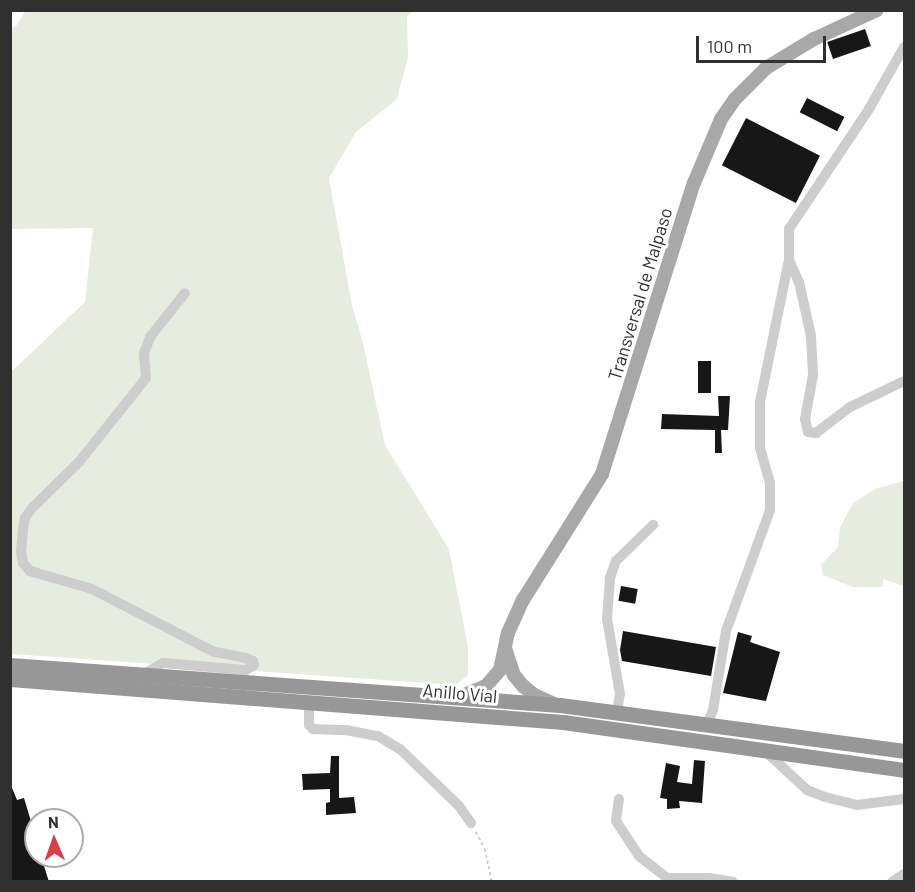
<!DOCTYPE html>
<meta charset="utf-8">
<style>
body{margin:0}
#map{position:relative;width:915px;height:892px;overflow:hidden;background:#fff;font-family:Barlow,sans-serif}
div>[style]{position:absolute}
.green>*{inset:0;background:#e6ecdf}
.building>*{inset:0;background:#171717;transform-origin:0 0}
.path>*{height:1.5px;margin-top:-0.75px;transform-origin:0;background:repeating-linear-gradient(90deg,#cdcdcd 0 3px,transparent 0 6px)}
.minor>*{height:10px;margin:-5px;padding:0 5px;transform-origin:5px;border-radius:5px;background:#cdcdcd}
.major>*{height:14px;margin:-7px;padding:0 7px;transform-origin:7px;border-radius:7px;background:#a8a8a8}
.highway>*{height:15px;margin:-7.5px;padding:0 7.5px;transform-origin:7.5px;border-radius:7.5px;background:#979797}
span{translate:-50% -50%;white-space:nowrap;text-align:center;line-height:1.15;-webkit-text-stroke:6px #fff;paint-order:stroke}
.street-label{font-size:18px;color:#303030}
.frame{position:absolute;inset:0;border:12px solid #303030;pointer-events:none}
.north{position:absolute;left:24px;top:808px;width:60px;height:60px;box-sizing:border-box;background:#fff;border:2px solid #acacac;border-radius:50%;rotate:358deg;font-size:16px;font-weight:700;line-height:24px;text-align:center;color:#303030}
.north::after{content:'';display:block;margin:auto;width:21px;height:27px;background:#da3e4a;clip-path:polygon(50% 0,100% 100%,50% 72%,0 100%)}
.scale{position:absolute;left:696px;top:36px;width:130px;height:27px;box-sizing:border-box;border:3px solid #303030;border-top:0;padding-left:8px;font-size:18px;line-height:21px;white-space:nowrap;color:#303030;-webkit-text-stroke:4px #fff;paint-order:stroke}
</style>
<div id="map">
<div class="green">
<i style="clip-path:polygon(26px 10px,412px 11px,407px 17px,408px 57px,397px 99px,356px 132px,329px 178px,352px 305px,363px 343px,385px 445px,449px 549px,468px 647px,468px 675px,456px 685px,11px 654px,11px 372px,85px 302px,93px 228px,11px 229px,10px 28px,16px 26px)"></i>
<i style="clip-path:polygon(904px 481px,904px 586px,883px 579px,883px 587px,853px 587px,823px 575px,821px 565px,838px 547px,840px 528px,853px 503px,875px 489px)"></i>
</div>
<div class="building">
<i style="left:865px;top:29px;width:18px;height:40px;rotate:71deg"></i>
<i style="left:807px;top:98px;width:42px;height:16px;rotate:27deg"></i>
<i style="left:746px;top:118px;width:83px;height:53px;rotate:27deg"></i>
<i style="left:698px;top:361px;width:13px;height:32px"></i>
<i style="clip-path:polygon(718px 396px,730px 396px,728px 430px,721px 430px,722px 453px,715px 453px,715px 430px,661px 429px,662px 414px,719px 416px)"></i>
<i style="left:621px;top:586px;width:17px;height:15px;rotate:10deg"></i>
<i style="clip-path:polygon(623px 631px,716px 647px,711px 676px,622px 661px,620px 650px)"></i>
<i style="clip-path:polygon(738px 632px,752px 636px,750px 642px,780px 652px,766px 701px,723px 693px)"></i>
<i style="clip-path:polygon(331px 756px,339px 756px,339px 798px,354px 797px,356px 813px,326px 815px,326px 803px,330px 802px,330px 789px,303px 790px,302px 774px,330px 773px)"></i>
<i style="clip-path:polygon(694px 760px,705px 761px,702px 803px,679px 801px,680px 808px,667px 809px,667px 799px,660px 798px,666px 763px,680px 766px,677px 782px,692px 784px)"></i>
<i style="clip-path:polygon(10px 783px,17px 800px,24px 798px,36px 838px,36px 856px,41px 856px,49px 882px,10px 882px)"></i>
</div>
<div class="path">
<i style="left:476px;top:832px;width:19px;rotate:62deg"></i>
<i style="left:485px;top:849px;width:34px;rotate:78deg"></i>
</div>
<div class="minor">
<i style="left:789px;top:260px;width:24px;rotate:66deg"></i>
<i style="left:799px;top:282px;width:55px;rotate:77.5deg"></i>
<i style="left:811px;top:336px;width:39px;rotate:87deg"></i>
<i style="left:813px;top:375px;width:45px;rotate:100.3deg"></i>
<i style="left:805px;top:419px;width:13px;rotate:77deg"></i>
<i style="left:808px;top:432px;width:8px;rotate:7deg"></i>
<i style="left:816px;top:433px;width:43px;rotate:-37.4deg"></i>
<i style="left:850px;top:407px;width:60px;rotate:-25.7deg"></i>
<i style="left:144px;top:674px;width:22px;rotate:-30deg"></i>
<i style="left:163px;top:663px;width:83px;rotate:4.8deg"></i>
<i style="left:246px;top:670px;width:9px;rotate:-32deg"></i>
<i style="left:254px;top:665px;width:4px;rotate:-104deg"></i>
<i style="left:253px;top:661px;width:8px;rotate:-157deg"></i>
<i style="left:246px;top:658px;width:33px;rotate:-169deg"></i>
<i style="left:214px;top:652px;width:137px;rotate:-152.7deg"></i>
<i style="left:92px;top:589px;width:65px;rotate:-163.8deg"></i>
<i style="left:30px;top:571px;width:11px;rotate:-131deg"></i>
<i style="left:23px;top:563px;width:11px;rotate:-100deg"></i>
<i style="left:21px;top:552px;width:23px;rotate:-85deg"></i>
<i style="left:23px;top:529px;width:11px;rotate:-80deg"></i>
<i style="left:25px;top:518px;width:12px;rotate:-55deg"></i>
<i style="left:32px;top:508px;width:66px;rotate:-44.4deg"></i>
<i style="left:79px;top:462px;width:107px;rotate:-51.4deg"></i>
<i style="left:146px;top:378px;width:25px;rotate:-95deg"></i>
<i style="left:144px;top:353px;width:17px;rotate:-69deg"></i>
<i style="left:150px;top:337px;width:56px;rotate:-51.5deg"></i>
<i style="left:309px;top:701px;width:24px;rotate:90deg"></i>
<i style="left:309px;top:725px;width:6px;rotate:45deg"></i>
<i style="left:313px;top:729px;width:33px;rotate:2deg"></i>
<i style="left:346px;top:730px;width:33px;rotate:11deg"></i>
<i style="left:378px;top:736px;width:26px;rotate:31deg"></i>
<i style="left:400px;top:749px;width:82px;rotate:44deg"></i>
<i style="left:459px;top:806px;width:21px;rotate:55deg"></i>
<i style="left:617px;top:712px;width:18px;rotate:-81deg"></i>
<i style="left:620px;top:694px;width:76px;rotate:-99.8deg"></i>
<i style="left:607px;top:619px;width:41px;rotate:-85.8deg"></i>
<i style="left:610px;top:578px;width:18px;rotate:-71deg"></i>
<i style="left:616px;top:561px;width:52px;rotate:-44.2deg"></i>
<i style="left:708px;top:722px;width:13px;rotate:-67deg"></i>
<i style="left:713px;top:710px;width:80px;rotate:-80.7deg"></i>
<i style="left:726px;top:631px;width:129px;rotate:-70deg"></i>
<i style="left:770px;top:510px;width:27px;rotate:-90deg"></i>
<i style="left:770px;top:483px;width:36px;rotate:-106deg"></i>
<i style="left:760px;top:448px;width:46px;rotate:-90deg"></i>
<i style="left:760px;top:402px;width:145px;rotate:-78.5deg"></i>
<i style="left:789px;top:260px;width:31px;rotate:-90deg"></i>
<i style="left:789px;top:229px;width:144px;rotate:-56.3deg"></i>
<i style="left:869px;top:109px;width:71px;rotate:-60.6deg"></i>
<i style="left:764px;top:750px;width:59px;rotate:42.9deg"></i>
<i style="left:807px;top:790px;width:19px;rotate:21deg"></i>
<i style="left:825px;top:797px;width:33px;rotate:14deg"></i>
<i style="left:857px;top:805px;width:47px;rotate:-7.3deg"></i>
<i style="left:619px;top:799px;width:22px;rotate:98deg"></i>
<i style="left:616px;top:821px;width:42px;rotate:56.7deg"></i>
<i style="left:639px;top:856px;width:36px;rotate:38deg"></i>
<i style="left:667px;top:878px;width:42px"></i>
<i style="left:709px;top:878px;width:24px;rotate:9deg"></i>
<i style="left:892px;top:882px;width:14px;rotate:-34deg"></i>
</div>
<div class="major">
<i style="left:506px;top:651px;width:25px;rotate:72deg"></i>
<i style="left:514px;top:675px;width:14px;rotate:51deg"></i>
<i style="left:523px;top:686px;width:14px;rotate:39deg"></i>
<i style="left:534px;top:695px;width:20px;rotate:24deg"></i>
<i style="left:462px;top:696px;width:26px;rotate:-23deg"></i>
<i style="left:486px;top:686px;width:21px;rotate:-49deg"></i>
<i style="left:500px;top:670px;width:38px;rotate:-78deg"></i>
<i style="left:508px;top:633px;width:36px;rotate:-66deg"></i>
<i style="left:523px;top:600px;width:149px;rotate:-57.9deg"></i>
<i style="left:602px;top:474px;width:305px;rotate:-72.5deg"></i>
<i style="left:694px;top:183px;width:69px;rotate:-67.1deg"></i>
<i style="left:721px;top:119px;width:24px;rotate:-55deg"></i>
<i style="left:735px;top:99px;width:44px;rotate:-45deg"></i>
<i style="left:766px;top:68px;width:56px;rotate:-31.1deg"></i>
<i style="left:814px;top:39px;width:69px;rotate:-24.7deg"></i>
</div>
<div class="highway">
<i style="left:10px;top:665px;width:551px;rotate:4.16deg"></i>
<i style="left:560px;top:705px;width:347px;rotate:7.6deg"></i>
<i style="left:10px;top:679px;width:555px;rotate:4.45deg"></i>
<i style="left:563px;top:722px;width:344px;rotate:8deg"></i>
</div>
<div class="street-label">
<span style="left:640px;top:294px;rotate:-73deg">Transversal de Malpaso</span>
<span style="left:460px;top:693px;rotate:5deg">Anillo Víal</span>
</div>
<div class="frame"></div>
<div class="north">N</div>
<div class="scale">100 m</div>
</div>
